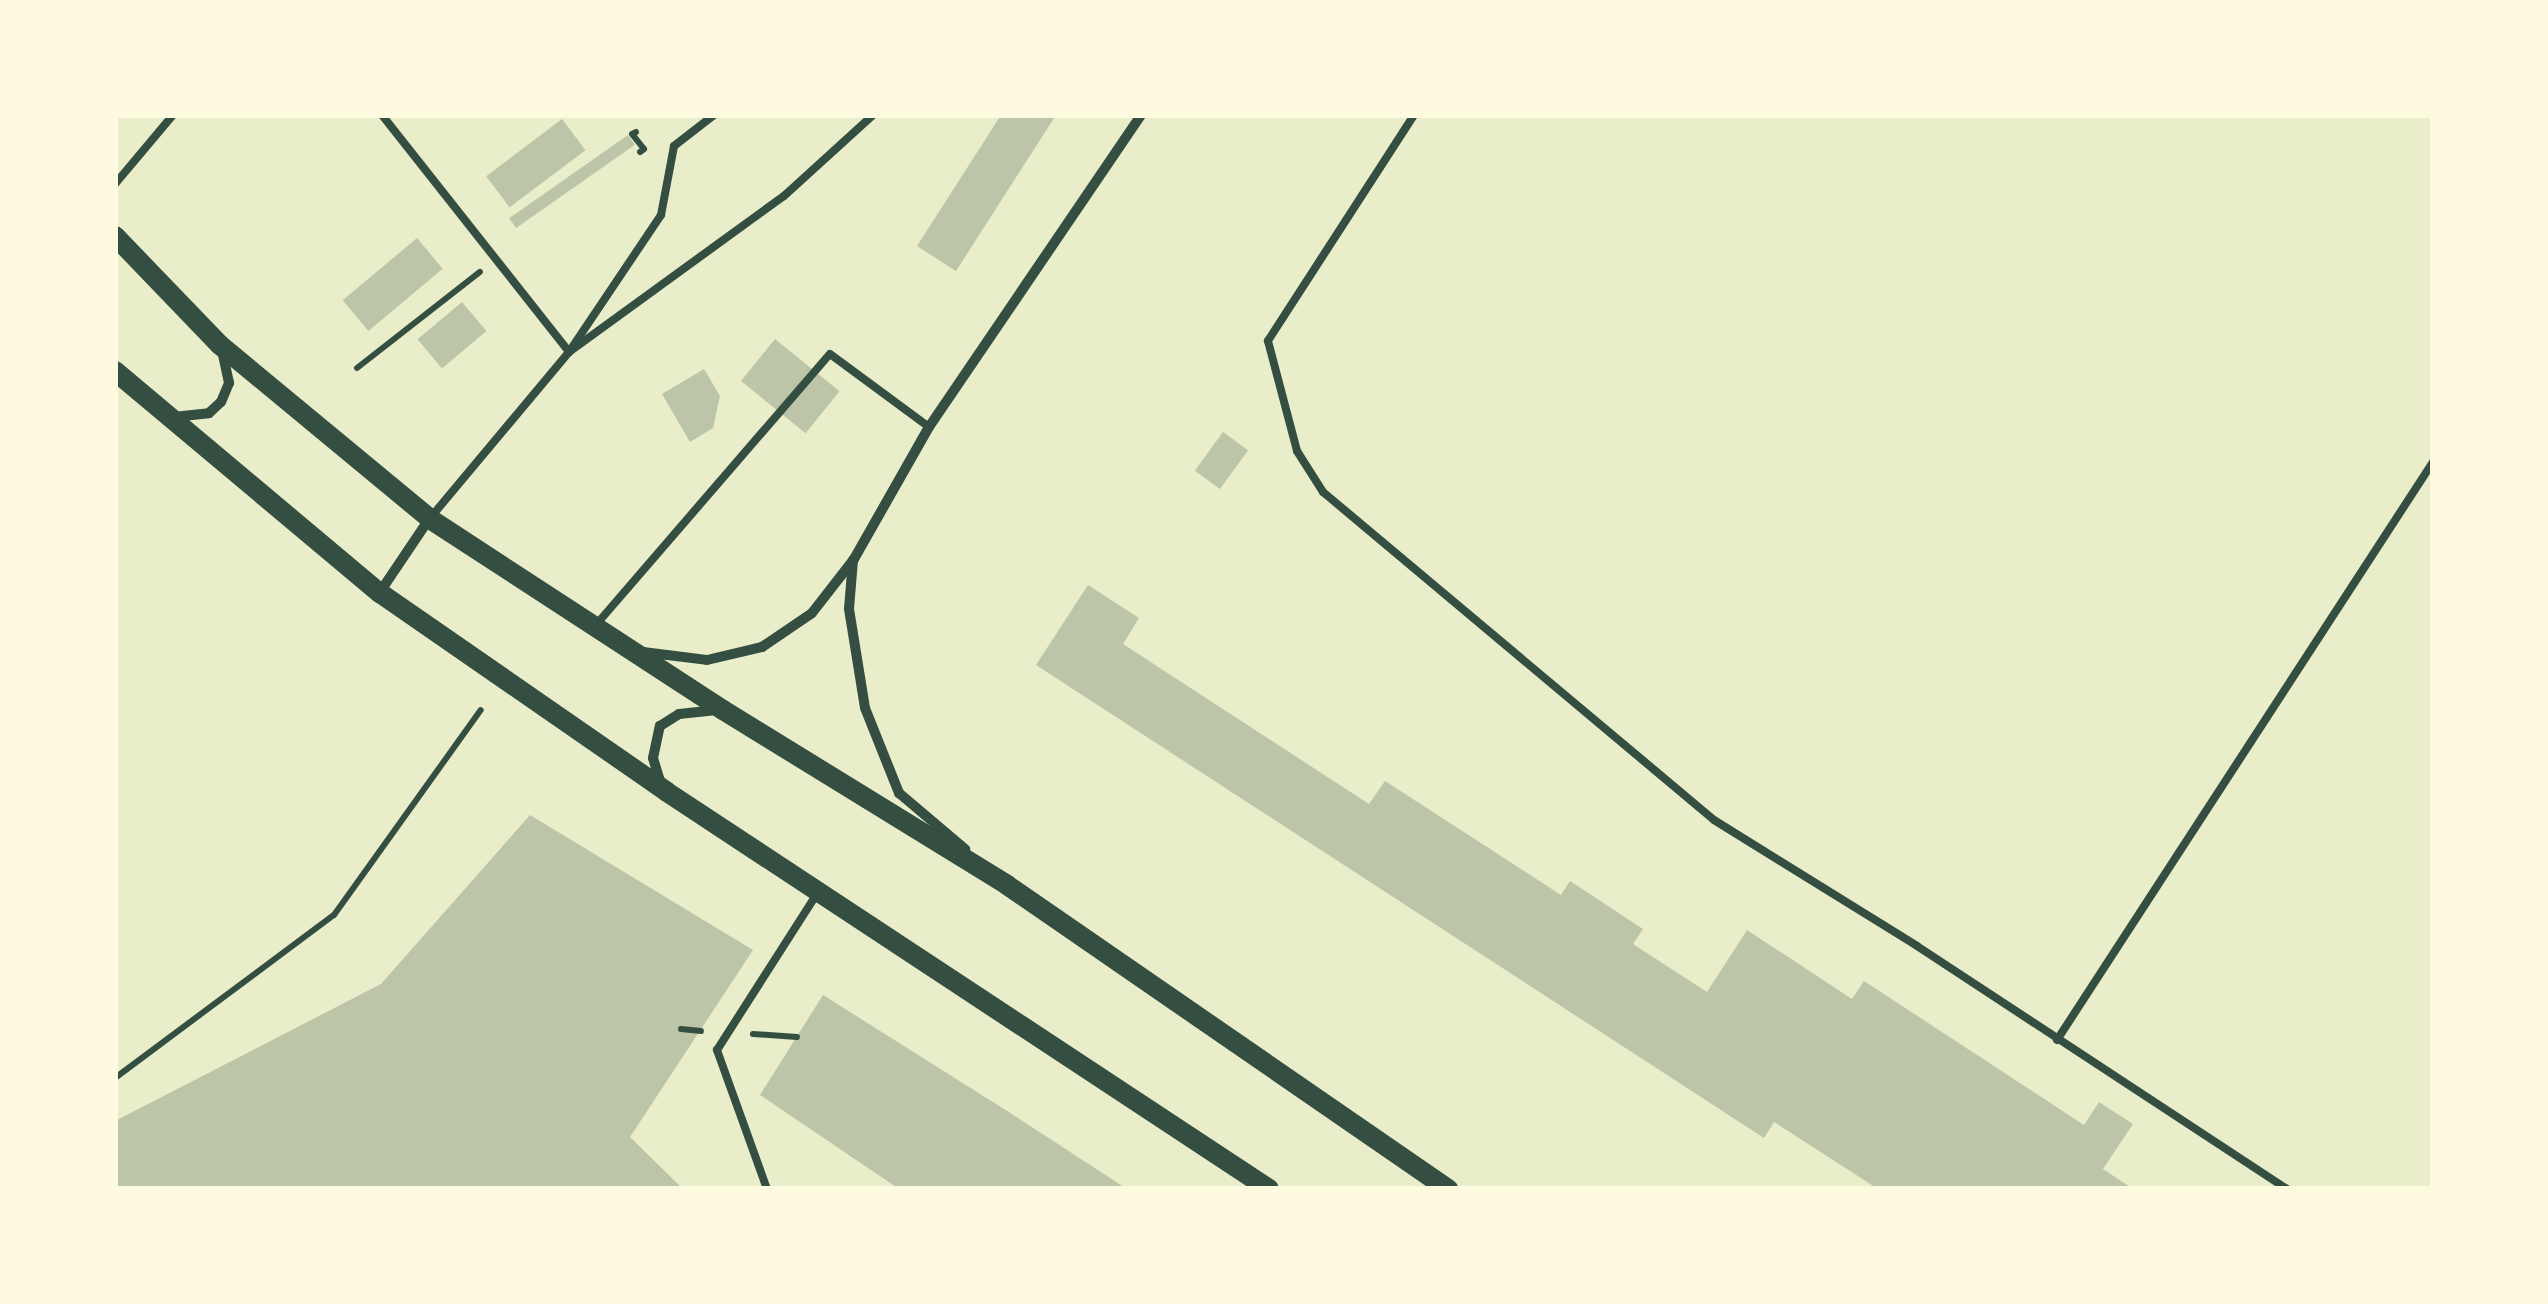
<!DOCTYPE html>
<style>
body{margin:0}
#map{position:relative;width:2548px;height:1304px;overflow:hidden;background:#e9edc9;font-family:Manrope,sans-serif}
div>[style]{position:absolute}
.building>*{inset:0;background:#bcc5a7;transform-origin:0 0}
.path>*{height:6px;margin:-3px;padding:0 3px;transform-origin:3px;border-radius:3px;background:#344e41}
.service>*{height:8px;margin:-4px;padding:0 4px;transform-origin:4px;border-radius:4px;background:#344e41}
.minor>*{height:10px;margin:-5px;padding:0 5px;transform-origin:5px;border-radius:5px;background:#344e41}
.secondary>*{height:20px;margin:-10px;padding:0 10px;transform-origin:10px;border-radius:10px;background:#344e41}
span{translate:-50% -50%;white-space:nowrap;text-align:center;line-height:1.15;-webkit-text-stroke:10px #fefae0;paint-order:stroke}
.frame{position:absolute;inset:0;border:118px solid #fefae0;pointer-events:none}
</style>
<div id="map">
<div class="building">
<i style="clip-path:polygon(1001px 115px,1056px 115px,956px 271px,917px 246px)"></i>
<i style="left:562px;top:119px;width:39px;height:95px;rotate:53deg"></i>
<i style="left:628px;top:135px;width:12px;height:145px;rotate:55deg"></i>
<i style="left:417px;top:238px;width:40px;height:97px;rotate:50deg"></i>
<i style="left:462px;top:302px;width:38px;height:58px;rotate:50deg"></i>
<i style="left:775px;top:339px;width:83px;height:54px;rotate:39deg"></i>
<i style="clip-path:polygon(704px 369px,720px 396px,713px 428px,690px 442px,662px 394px)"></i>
<i style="left:1223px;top:432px;width:31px;height:48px;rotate:36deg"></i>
<i style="clip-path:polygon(1088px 585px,1139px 618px,1123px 644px,1369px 804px,1385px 781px,1561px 895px,1570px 881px,1643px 929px,1633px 944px,1707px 992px,1747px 930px,1852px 999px,1864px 981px,2084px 1125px,2099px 1102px,2133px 1124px,2103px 1169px,2133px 1189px,1878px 1189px,1774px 1122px,1764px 1138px,1036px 665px)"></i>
<i style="clip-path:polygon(530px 815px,753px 950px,630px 1137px,683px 1189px,115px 1189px,115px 1121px,381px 984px)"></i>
<i style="clip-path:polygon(823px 995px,1004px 1109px,1127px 1189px,899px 1189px,760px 1095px)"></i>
</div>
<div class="path">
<i style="left:636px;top:132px;width:4px;rotate:153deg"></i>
<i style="left:632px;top:134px;width:19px;rotate:51deg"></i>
<i style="left:644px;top:149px;width:5px;rotate:143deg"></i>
<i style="left:357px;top:368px;width:156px;rotate:-38deg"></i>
<i style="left:681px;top:1029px;width:20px;rotate:6deg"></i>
<i style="left:753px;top:1034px;width:44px;rotate:3.9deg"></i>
<i style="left:115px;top:1078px;width:273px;rotate:-36.7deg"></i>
<i style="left:334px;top:915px;width:252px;rotate:-54.4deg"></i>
</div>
<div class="service">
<i style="left:382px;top:115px;width:302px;rotate:51.7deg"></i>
<i style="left:569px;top:352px;width:266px;rotate:-36deg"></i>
<i style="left:784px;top:196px;width:120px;rotate:-42.3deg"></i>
<i style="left:1414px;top:115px;width:269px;rotate:122.9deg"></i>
<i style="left:1268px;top:341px;width:114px;rotate:75.2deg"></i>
<i style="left:1297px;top:451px;width:49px;rotate:57.6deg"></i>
<i style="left:1323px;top:492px;width:510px;rotate:39.99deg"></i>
<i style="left:1714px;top:820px;width:239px;rotate:31.8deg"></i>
<i style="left:1917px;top:946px;width:443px;rotate:33.3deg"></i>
<i style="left:115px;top:184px;width:90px;rotate:-50deg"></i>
<i style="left:431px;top:517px;width:215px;rotate:-50.1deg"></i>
<i style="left:569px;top:352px;width:165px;rotate:-56.1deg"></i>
<i style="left:661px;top:215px;width:70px;rotate:-79.3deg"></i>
<i style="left:674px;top:146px;width:51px;rotate:-37.8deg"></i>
<i style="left:595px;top:626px;width:359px;rotate:-49.2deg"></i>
<i style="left:830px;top:354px;width:123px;rotate:36.4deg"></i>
<i style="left:2057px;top:1040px;width:690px;rotate:-56.96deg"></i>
<i style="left:767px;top:1189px;width:148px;rotate:-109.8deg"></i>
<i style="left:717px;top:1050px;width:188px;rotate:-57.4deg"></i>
</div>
<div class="minor">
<i style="left:173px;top:417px;width:36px;rotate:-6deg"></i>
<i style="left:209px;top:413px;width:16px;rotate:-43deg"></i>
<i style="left:221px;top:402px;width:21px;rotate:-67deg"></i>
<i style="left:229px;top:383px;width:30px;rotate:-102deg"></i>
<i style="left:853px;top:560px;width:49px;rotate:94.7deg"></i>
<i style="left:849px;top:609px;width:100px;rotate:80.8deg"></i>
<i style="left:865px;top:708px;width:92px;rotate:68.2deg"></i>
<i style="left:899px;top:793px;width:87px;rotate:40.3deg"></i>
<i style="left:380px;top:592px;width:88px;rotate:-56.1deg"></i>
<i style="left:643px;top:652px;width:64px;rotate:7.1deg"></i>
<i style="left:707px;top:660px;width:57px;rotate:-13.3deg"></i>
<i style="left:762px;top:647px;width:60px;rotate:-34.2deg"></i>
<i style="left:812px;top:613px;width:68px;rotate:-52.1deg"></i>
<i style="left:854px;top:559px;width:152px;rotate:-60.4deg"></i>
<i style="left:929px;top:427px;width:377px;rotate:-55.8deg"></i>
<i style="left:660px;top:781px;width:24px;rotate:-107deg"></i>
<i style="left:653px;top:758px;width:33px;rotate:-78deg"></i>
<i style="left:660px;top:726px;width:22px;rotate:-32deg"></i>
<i style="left:679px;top:714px;width:38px;rotate:-6deg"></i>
</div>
<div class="secondary">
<i style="left:115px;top:236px;width:151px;rotate:46.1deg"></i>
<i style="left:220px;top:345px;width:273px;rotate:39.6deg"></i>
<i style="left:430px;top:519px;width:350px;rotate:33.1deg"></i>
<i style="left:723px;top:710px;width:334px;rotate:31.6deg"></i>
<i style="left:1007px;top:885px;width:536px;rotate:34.58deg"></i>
<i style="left:115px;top:371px;width:346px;rotate:40deg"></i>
<i style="left:380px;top:593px;width:349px;rotate:34.7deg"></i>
<i style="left:667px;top:792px;width:721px;rotate:33.4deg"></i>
</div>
<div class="frame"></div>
</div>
